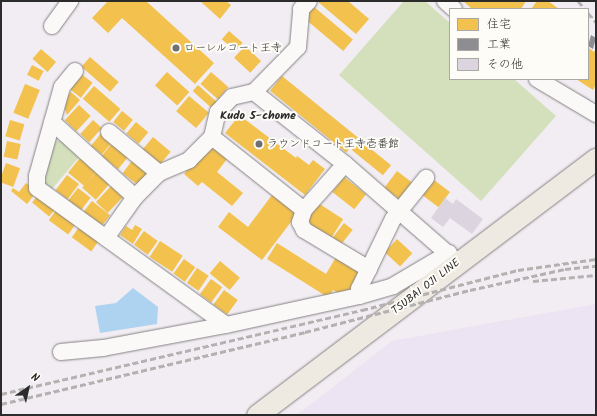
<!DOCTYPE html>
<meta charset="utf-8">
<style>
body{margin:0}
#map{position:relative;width:597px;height:416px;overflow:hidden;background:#f1edf2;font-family:Kalam,"Klee One",sans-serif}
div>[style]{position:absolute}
.built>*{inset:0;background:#ede4f3}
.green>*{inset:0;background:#d3e0bb}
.water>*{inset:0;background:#aed3f0}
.homes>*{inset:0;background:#f2c14e;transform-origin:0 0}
.industry>*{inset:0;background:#8d8d92}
.building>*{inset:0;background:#dcd5e0}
.roads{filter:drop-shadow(0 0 1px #848285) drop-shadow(0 0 1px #848285)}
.minor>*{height:16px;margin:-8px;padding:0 8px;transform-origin:8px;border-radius:8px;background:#faf9f8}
.major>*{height:21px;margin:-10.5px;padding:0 10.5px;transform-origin:10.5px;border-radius:10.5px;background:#eeeae2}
.rail>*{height:3px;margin-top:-1.5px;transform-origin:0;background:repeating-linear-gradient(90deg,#b3b2b1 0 6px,transparent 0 9px)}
.dots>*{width:11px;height:11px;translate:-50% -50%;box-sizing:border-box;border:2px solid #fdfcf7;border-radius:50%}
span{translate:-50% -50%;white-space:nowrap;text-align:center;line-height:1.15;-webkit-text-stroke:4px #fdfcf7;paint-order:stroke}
.poi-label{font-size:11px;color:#2b2b2b}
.left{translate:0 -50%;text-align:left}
.street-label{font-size:11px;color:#2b2b2b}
.neighbourhood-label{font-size:12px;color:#2b2b2b;font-weight:700}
.frame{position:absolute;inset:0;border:2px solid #2b2b2b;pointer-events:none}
.legend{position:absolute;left:449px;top:8px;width:140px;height:72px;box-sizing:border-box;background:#fdfcf7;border:1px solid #a9a8a5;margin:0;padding:5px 7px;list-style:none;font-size:12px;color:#2b2b2b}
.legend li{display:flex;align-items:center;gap:8px;height:20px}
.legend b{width:20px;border:1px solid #a9a8a5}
.north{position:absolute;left:8px;top:368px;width:40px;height:40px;-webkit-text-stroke:3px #fdfcf7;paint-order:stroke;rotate:34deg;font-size:11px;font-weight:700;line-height:16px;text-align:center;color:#2b2b2b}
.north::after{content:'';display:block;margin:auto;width:14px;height:18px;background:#2b2b2b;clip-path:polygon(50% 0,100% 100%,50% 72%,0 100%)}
</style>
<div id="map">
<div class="built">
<i style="clip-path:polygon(596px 304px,596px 415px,297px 415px,392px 341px)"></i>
</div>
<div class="green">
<i style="clip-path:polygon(404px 1px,425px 1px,450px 23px,450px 79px,514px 79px,556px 116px,481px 201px,339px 75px)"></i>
<i style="clip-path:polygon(63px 140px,80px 156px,51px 190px,45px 186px,44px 179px,53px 142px)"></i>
</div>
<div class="water">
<i style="clip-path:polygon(133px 288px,158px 307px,157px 324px,100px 333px,95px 306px,116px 303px)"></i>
</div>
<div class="homes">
<i style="clip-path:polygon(108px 1px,146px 1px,214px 63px,195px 84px,122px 18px,108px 33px,92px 18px)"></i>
<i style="clip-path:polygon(200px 1px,226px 1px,231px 5px,220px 19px)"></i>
<i style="clip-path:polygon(317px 1px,348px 1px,369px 19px,356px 34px)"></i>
<i style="clip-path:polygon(463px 1px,526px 1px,521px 9px,472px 9px)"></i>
<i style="clip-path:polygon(537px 1px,548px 1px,559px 9px,531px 9px)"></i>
<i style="left:313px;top:6px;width:52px;height:15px;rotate:40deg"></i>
<i style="left:229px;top:31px;width:18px;height:11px;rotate:41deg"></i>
<i style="left:245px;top:46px;width:22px;height:16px;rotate:43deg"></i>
<i style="clip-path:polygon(589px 48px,594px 52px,596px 49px,596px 84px,593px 90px,576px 79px,588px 79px)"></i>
<i style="left:41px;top:49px;width:20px;height:13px;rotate:41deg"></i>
<i style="left:90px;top:57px;width:38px;height:13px;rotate:41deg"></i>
<i style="left:32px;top:65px;width:13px;height:11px;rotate:27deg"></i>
<i style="left:167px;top:72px;width:30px;height:18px;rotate:42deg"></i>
<i style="left:211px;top:72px;width:23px;height:16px;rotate:41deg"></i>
<i style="left:80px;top:73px;width:16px;height:19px;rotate:38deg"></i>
<i style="left:282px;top:76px;width:98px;height:19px;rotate:39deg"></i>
<i style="left:25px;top:84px;width:16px;height:31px;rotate:22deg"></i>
<i style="left:198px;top:85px;width:25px;height:8px;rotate:42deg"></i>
<i style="left:94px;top:86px;width:35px;height:17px;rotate:41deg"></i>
<i style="clip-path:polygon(71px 92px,80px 100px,67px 115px,62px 102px)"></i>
<i style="left:189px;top:96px;width:26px;height:20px;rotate:40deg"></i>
<i style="left:79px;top:105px;width:16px;height:21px;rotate:43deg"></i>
<i style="left:122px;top:111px;width:14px;height:14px;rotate:39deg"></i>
<i style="clip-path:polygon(241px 113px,245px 116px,243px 118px,296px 158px,297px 156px,309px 165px,313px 160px,325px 169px,305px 195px,225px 133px)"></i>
<i style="left:10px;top:120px;width:15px;height:17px;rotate:16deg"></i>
<i style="left:93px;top:120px;width:12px;height:19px;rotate:42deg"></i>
<i style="left:136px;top:122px;width:16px;height:15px;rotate:40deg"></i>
<i style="left:103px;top:131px;width:14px;height:19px;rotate:39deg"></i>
<i style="left:153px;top:137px;width:23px;height:18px;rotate:40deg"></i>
<i style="left:360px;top:140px;width:40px;height:13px;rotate:39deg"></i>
<i style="left:7px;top:141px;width:14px;height:16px;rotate:12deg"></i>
<i style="left:113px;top:142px;width:21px;height:18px;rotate:39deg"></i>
<i style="clip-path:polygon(209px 144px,227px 159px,217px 172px,243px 193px,232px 206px,202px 182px,198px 186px,184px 174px)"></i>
<i style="left:80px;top:158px;width:21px;height:19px;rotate:39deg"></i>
<i style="left:134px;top:158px;width:20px;height:19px;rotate:37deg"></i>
<i style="left:6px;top:163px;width:15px;height:20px;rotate:20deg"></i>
<i style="left:397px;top:171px;width:21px;height:21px;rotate:37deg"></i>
<i style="left:96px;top:172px;width:18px;height:21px;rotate:41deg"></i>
<i style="left:67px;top:175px;width:15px;height:19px;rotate:37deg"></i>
<i style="left:344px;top:177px;width:28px;height:19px;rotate:38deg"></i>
<i style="left:434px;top:180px;width:20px;height:19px;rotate:37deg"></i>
<i style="clip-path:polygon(26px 183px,37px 191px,27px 204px,11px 191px,13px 188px,19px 192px)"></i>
<i style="left:111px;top:186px;width:16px;height:22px;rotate:43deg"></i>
<i style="left:78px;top:188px;width:16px;height:16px;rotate:38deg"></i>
<i style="left:39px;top:194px;width:22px;height:11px;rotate:39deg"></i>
<i style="clip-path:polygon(272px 195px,297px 214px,262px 260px,218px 227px,229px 212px,248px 227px)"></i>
<i style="left:92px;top:201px;width:23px;height:15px;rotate:38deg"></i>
<i style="left:318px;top:203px;width:30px;height:23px;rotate:33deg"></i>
<i style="left:57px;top:209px;width:24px;height:14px;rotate:36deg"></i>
<i style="left:344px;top:223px;width:11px;height:22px;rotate:38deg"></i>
<i style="clip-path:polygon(135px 225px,142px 229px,133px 244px,120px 235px,126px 226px,132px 230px)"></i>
<i style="left:80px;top:226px;width:24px;height:14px;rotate:36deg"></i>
<i style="left:144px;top:231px;width:17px;height:17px;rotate:36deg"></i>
<i style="left:397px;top:239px;width:21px;height:18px;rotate:43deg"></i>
<i style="left:160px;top:241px;width:27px;height:19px;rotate:33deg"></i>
<i style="clip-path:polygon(277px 243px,326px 274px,336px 257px,367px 276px,355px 295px,346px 290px,343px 296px,333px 290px,329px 298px,267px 259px)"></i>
<i style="left:184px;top:259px;width:14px;height:18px;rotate:36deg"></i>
<i style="left:220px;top:261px;width:26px;height:16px;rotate:40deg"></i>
<i style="left:197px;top:268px;width:14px;height:18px;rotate:34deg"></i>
<i style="left:211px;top:279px;width:14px;height:19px;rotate:36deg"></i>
<i style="left:224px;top:290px;width:17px;height:18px;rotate:36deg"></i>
</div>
<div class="industry">
<i style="clip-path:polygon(591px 35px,596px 38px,593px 49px,588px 46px)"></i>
</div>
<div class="building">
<i style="clip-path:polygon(445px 198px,453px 204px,456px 199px,483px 219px,472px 234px,450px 218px,443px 227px,431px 218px)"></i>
</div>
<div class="roads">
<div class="minor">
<i style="left:445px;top:1px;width:12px;rotate:42deg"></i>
<i style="left:52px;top:26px;width:31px;rotate:-54deg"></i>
<i style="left:75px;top:71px;width:21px;rotate:129deg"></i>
<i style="left:62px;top:87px;width:92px;rotate:105.7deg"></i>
<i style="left:37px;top:176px;width:12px;rotate:90deg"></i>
<i style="left:37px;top:188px;width:233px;rotate:35.9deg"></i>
<i style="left:537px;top:79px;width:69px;rotate:30.7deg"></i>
<i style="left:254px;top:92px;width:116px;rotate:38.4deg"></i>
<i style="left:345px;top:164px;width:146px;rotate:41.1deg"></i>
<i style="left:52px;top:122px;width:112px;rotate:42.1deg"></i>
<i style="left:109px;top:132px;width:65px;rotate:39.4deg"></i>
<i style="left:212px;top:137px;width:117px;rotate:38.4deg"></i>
<i style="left:345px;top:164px;width:62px;rotate:131.7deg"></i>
<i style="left:304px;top:210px;width:13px;rotate:108deg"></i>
<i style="left:300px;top:222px;width:9px;rotate:63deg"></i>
<i style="left:304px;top:230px;width:76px;rotate:31deg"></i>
<i style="left:106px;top:238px;width:50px;rotate:-54.7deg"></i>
<i style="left:135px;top:197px;width:34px;rotate:-45deg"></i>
<i style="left:159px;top:173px;width:33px;rotate:-23deg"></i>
<i style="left:189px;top:160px;width:33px;rotate:-45deg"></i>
<i style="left:212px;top:137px;width:26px;rotate:-77deg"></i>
<i style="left:218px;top:112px;width:21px;rotate:-47deg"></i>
<i style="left:232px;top:97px;width:23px;rotate:-13deg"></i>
<i style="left:254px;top:92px;width:63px;rotate:-45.6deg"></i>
<i style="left:298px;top:47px;width:38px;rotate:-85deg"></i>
<i style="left:301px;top:9px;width:11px;rotate:-45deg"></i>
<i style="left:359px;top:296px;width:7px;rotate:-90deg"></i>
<i style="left:359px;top:289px;width:78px;rotate:-64.1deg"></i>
<i style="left:393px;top:219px;width:53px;rotate:-51.2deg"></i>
<i style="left:61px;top:352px;width:42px;rotate:-5.4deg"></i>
<i style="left:103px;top:348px;width:125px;rotate:-10.6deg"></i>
<i style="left:226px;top:325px;width:136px;rotate:-12.3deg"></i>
<i style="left:359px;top:296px;width:35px;rotate:-16deg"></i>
<i style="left:393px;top:286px;width:65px;rotate:-30.5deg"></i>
</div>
<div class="major">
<i style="left:257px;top:415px;width:425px;rotate:-37.1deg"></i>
</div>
</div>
<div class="rail">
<i style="left:578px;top:1px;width:11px;rotate:49deg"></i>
<i style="left:588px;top:13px;width:12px;rotate:48deg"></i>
<i style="left:533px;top:281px;width:63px;rotate:-5.4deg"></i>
<i style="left:1px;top:394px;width:371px;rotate:-13.1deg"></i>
<i style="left:362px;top:310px;width:161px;rotate:-14.4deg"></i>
<i style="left:518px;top:270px;width:79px;rotate:-8deg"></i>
<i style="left:1px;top:404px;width:312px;rotate:-13.3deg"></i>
<i style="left:305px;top:332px;width:170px;rotate:-14.3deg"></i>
<i style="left:470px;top:290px;width:97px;rotate:-12.5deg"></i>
<i style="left:565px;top:269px;width:31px;rotate:-6deg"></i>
</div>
<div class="dots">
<i style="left:176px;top:48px;background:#706f71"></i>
<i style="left:259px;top:144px;background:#706f71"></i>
</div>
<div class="poi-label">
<span class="left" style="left:184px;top:48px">ローレルコート王寺</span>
<span class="left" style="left:267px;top:144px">ラウンドコート王寺壱番館</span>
</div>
<div class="street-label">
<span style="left:426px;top:287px;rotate:-38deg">TSUBAI OJI LINE</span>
</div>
<div class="neighbourhood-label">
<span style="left:258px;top:116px">Kudo 5-chome</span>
</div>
<div class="frame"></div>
<ul class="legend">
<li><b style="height:11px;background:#f2c14e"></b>住宅</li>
<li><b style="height:11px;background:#8d8d92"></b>工業</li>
<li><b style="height:11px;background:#dcd5e0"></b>その他</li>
</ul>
<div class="north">N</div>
</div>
